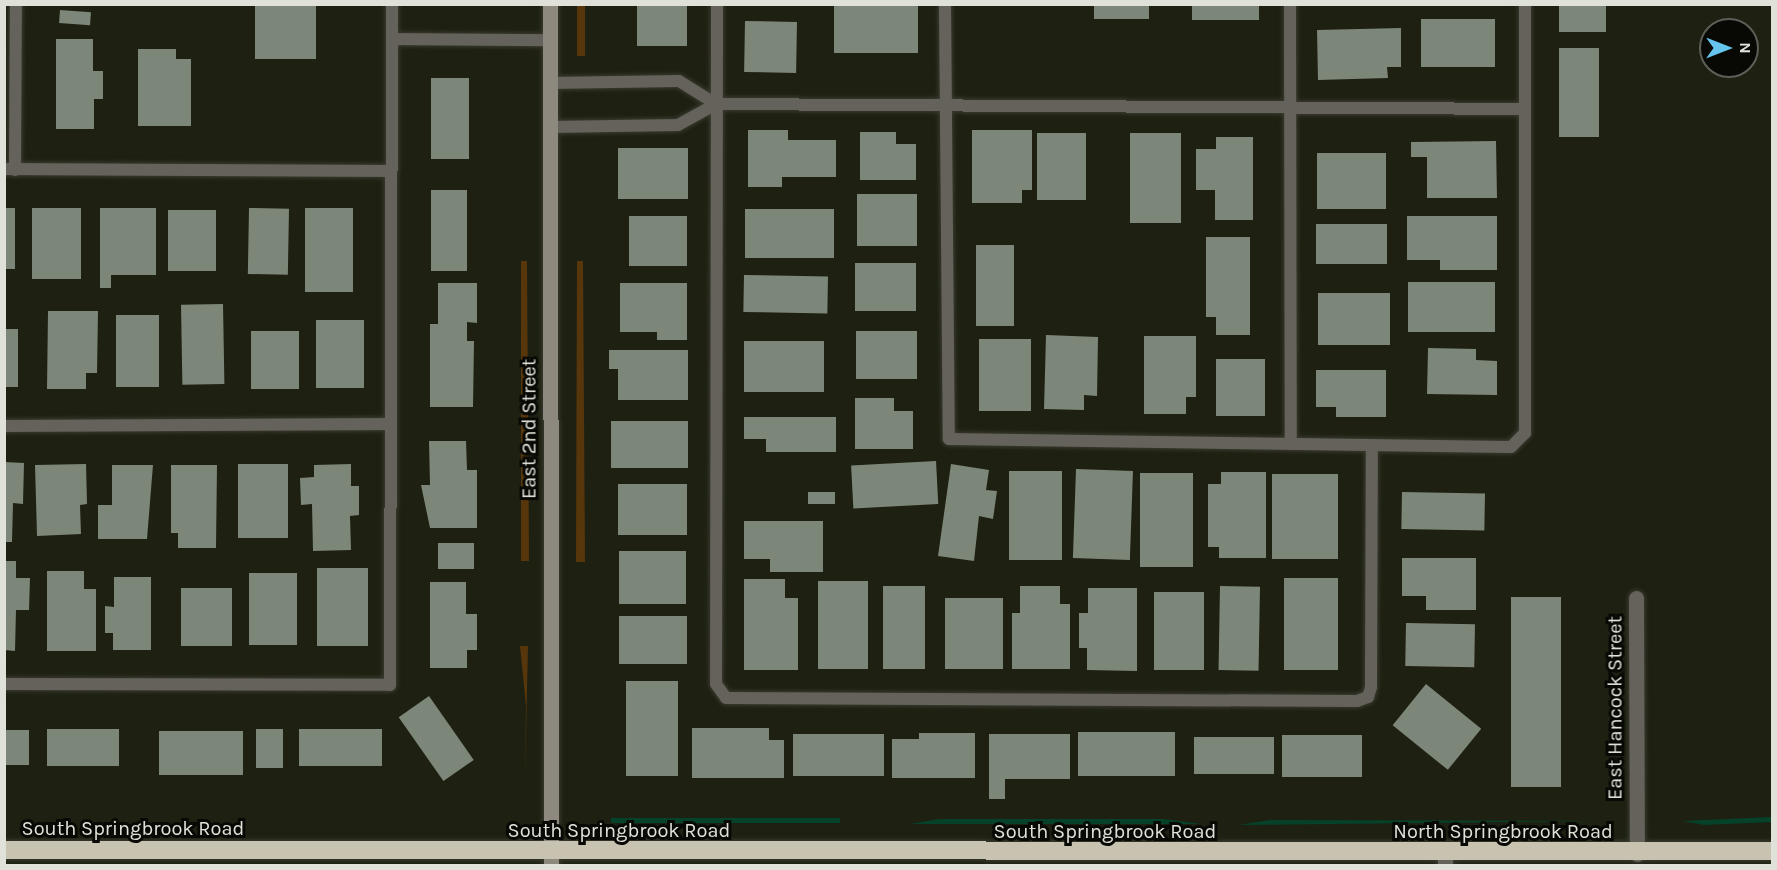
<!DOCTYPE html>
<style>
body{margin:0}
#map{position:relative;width:1777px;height:870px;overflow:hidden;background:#1e2012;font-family:Karla,sans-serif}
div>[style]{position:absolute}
.green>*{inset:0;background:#57360b;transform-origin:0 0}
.water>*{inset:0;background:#054229;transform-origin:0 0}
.building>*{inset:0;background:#7d8779;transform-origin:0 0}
.roads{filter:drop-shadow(0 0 2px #393b2e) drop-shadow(0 0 2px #393b2e)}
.lane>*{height:12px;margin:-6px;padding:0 6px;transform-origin:6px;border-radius:6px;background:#65625b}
.street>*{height:15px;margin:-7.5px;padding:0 7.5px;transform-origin:7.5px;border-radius:7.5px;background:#65625b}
.secondary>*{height:15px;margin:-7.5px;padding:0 7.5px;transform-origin:7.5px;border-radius:7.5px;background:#8d897e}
.highway>*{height:18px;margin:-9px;padding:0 9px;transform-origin:9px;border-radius:9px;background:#c8c2b1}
span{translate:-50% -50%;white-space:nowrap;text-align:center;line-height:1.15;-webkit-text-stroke:6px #080904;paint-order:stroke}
.street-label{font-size:20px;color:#e0e1d8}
.frame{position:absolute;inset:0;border:6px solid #e0e1d8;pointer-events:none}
.north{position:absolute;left:1699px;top:18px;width:60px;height:60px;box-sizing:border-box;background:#080904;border:2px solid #5e5f59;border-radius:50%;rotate:90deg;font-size:16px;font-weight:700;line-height:24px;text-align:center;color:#e0e1d8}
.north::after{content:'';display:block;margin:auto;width:21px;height:27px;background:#65c5ee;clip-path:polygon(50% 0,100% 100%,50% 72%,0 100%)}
</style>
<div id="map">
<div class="green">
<i style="left:577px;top:5px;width:8px;height:51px"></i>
<i style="clip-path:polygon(521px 261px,527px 261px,529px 561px,521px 561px)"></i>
<i style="clip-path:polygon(577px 261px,583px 261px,585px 562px,576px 562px)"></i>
<i style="clip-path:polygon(520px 646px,528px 646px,525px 782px,526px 706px)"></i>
</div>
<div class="water">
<i style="clip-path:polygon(1772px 817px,1772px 822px,1704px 825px,1683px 821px)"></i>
<i style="left:611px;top:818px;width:229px;height:5px"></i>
<i style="clip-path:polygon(939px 819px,1163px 819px,1201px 824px,910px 824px)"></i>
<i style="clip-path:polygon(1270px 820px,1601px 821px,1238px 825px)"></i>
</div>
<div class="building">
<i style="left:255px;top:4px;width:61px;height:55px"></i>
<i style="left:637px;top:4px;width:50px;height:42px"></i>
<i style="left:834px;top:4px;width:84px;height:49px"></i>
<i style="left:1094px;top:4px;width:55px;height:15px"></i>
<i style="left:1192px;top:4px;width:67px;height:16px"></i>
<i style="left:1559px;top:4px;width:47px;height:28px"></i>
<i style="left:60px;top:10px;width:31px;height:13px;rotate:4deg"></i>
<i style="left:1421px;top:19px;width:74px;height:48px"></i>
<i style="left:745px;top:21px;width:52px;height:51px;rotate:1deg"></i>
<i style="clip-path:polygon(1401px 28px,1401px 67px,1387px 67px,1388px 78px,1318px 80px,1317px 30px)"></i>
<i style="clip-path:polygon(56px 39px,93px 39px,93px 71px,103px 71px,103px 99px,94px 99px,94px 129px,56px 129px)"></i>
<i style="left:1559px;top:48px;width:40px;height:89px"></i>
<i style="clip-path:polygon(138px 49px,176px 49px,176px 59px,191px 59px,191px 126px,138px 126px)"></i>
<i style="left:431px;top:78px;width:38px;height:81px"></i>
<i style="clip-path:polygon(748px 130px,788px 130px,788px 140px,836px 140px,836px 177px,782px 177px,782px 187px,748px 187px)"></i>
<i style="clip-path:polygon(972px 130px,1032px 130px,1032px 190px,1022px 190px,1022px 203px,972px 203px)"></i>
<i style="clip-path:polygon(860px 132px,896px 132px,896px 144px,916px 144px,916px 180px,860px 180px)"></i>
<i style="left:1037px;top:133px;width:49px;height:67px"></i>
<i style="left:1130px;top:133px;width:51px;height:90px"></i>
<i style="clip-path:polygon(1216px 137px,1253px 137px,1253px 220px,1215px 220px,1215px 190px,1196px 190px,1196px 149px,1216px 149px)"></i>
<i style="clip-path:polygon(1496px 141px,1497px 198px,1427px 198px,1427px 157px,1411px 157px,1411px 142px)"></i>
<i style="left:618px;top:148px;width:70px;height:51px"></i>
<i style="left:1317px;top:153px;width:69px;height:56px"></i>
<i style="left:431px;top:190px;width:36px;height:81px"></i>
<i style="left:857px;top:194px;width:60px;height:52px"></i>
<i style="left:4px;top:208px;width:11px;height:61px"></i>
<i style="left:32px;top:208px;width:49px;height:71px"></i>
<i style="clip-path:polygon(100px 208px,156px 208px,156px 275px,111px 275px,111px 288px,100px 288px)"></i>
<i style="left:249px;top:208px;width:40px;height:66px;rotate:1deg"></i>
<i style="left:305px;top:208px;width:48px;height:84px"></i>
<i style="left:745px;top:209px;width:89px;height:49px"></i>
<i style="left:168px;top:210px;width:48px;height:61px"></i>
<i style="left:629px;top:216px;width:58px;height:50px"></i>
<i style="clip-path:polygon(1407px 216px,1497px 216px,1497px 270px,1440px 270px,1440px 260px,1407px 260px)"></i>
<i style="left:1316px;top:224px;width:71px;height:40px"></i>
<i style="clip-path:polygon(1206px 237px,1250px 237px,1250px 335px,1216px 335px,1216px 317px,1206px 317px)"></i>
<i style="left:976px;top:245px;width:38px;height:81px"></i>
<i style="left:855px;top:263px;width:61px;height:48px"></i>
<i style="left:744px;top:275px;width:84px;height:37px;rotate:1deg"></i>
<i style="left:1408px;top:282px;width:87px;height:50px"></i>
<i style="clip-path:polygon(438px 283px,477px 283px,477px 323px,467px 322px,467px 341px,474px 341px,473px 407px,430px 407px,430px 324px,438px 324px)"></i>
<i style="clip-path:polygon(620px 283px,687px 283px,687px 340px,657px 340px,657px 332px,620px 332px)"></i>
<i style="left:1318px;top:293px;width:72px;height:52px"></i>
<i style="left:223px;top:304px;width:80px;height:42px;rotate:89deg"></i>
<i style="clip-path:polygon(48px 311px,98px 311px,97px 373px,86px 373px,86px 389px,47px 389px)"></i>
<i style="left:116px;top:315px;width:43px;height:72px"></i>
<i style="left:316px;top:320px;width:48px;height:68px"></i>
<i style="left:4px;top:329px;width:14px;height:58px"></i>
<i style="left:251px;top:331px;width:48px;height:58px"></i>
<i style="left:856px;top:331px;width:61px;height:48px"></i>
<i style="clip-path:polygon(1046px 335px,1098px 337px,1097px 396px,1084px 395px,1084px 410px,1044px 409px)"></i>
<i style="clip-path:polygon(1144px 336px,1196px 336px,1196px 397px,1186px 397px,1186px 414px,1144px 414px)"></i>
<i style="left:979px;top:339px;width:52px;height:72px"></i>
<i style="left:744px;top:341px;width:80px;height:51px"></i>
<i style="clip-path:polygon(1428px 348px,1476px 349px,1476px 360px,1497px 361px,1497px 395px,1427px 394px)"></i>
<i style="clip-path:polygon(609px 350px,688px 350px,688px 400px,618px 400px,618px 369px,609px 369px)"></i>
<i style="left:1216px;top:359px;width:49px;height:57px"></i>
<i style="clip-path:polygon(1316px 370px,1386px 370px,1386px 417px,1336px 417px,1336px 407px,1316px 407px)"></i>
<i style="clip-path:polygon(855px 398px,894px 398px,894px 411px,913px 411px,913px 449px,855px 449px)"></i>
<i style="clip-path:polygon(744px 417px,836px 417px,836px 452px,766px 452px,766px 439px,744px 439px)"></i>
<i style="left:611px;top:421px;width:77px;height:47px"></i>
<i style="clip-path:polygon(429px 441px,466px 441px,467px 470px,477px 470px,477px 528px,430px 528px,421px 485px,430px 485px)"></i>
<i style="left:936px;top:461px;width:43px;height:85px;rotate:87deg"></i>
<i style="clip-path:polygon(4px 462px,24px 463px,23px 504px,13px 503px,12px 542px,4px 542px)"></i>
<i style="clip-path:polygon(86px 464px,87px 504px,80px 505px,81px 534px,37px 536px,35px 465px)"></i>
<i style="left:238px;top:464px;width:50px;height:74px"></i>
<i style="clip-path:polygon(351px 464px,351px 486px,359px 486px,359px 515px,350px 516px,351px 550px,313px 551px,312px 504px,301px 505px,300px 478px,314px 477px,314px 465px)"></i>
<i style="clip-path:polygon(951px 464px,989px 470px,986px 490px,997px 491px,993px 519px,979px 516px,974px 561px,938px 556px)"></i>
<i style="clip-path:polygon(112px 465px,153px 465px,147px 539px,98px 539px,98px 505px,112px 505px)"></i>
<i style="clip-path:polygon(171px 465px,217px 465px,216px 548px,178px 548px,178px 533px,171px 533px)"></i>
<i style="left:1076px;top:469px;width:57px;height:89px;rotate:2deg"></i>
<i style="left:1009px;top:471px;width:53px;height:89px"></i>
<i style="clip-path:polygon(1221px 472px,1266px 472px,1266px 558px,1219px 558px,1219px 547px,1208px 547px,1208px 484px,1221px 484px)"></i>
<i style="left:1140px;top:473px;width:53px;height:94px"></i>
<i style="left:1272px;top:474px;width:66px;height:85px"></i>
<i style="left:618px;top:484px;width:69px;height:51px"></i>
<i style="left:808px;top:492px;width:27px;height:12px"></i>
<i style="left:1402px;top:492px;width:83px;height:37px;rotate:1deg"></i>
<i style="clip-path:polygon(744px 521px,823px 521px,823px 572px,770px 572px,770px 559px,744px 559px)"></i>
<i style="left:438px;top:543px;width:36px;height:26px"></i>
<i style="left:686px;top:551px;width:53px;height:67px;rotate:90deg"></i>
<i style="clip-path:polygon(1402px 558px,1476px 558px,1476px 610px,1426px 610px,1426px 596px,1402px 596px)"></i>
<i style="clip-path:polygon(4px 561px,16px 561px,16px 578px,30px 578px,29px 610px,16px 610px,15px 651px,4px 650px)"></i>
<i style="left:317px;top:568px;width:51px;height:78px"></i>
<i style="clip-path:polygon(47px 571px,84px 571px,84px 589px,96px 589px,96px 651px,47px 651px)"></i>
<i style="left:249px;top:573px;width:48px;height:72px"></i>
<i style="clip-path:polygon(114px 577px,151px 577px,151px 650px,113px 650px,113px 633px,105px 633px,105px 606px,114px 607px)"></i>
<i style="left:1284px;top:578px;width:54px;height:92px"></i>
<i style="clip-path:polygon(744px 579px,785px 579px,785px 598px,798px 598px,798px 670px,744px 670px)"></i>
<i style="left:818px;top:581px;width:50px;height:88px"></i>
<i style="clip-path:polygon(430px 582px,466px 582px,466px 614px,477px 614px,477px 650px,467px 650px,467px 668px,430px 668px)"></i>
<i style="left:883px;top:586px;width:42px;height:83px"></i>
<i style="clip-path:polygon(1020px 586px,1060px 586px,1060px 604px,1070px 604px,1070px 669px,1012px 669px,1012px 613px,1020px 613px)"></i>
<i style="left:1220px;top:586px;width:40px;height:84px;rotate:1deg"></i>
<i style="left:181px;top:588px;width:51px;height:58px"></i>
<i style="clip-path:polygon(1088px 588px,1137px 588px,1137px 671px,1087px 670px,1087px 648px,1079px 648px,1079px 613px,1088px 613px)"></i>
<i style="left:1154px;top:592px;width:50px;height:78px"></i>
<i style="left:1511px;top:597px;width:50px;height:190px"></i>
<i style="left:945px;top:598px;width:58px;height:71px"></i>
<i style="left:619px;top:616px;width:68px;height:48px"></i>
<i style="left:1406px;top:623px;width:69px;height:43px;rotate:1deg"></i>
<i style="left:626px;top:681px;width:52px;height:95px"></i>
<i style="left:1426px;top:684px;width:71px;height:53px;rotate:39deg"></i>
<i style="left:429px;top:696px;width:78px;height:37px;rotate:55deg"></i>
<i style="clip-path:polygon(692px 728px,769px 728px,769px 740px,784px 740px,784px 778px,692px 778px)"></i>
<i style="left:47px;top:729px;width:72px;height:37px"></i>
<i style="left:256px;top:729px;width:27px;height:39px"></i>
<i style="left:299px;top:729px;width:83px;height:37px"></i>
<i style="left:4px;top:730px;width:25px;height:35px"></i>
<i style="left:159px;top:731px;width:84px;height:44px"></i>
<i style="left:1078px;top:732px;width:97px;height:44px"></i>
<i style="clip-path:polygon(919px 733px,975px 733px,975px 778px,892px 778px,892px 739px,919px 739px)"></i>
<i style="left:793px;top:734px;width:91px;height:42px"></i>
<i style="clip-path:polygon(989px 734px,1070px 734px,1070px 779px,1005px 779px,1005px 799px,989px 799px)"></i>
<i style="left:1282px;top:735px;width:80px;height:42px"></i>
<i style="left:1194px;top:737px;width:80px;height:37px"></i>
</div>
<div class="roads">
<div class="lane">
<i style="left:717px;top:4px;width:680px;rotate:90.08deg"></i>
<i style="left:716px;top:684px;width:17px;rotate:54deg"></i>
<i style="left:726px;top:698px;width:631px;rotate:0.27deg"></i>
<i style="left:1357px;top:701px;width:12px;rotate:-20deg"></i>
<i style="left:1368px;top:697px;width:10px;rotate:-73deg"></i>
<i style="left:1371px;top:687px;width:241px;rotate:-89.8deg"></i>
<i style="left:945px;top:4px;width:435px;rotate:89.5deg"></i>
<i style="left:949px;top:439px;width:562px;rotate:0.82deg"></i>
<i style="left:1511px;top:447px;width:20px;rotate:-45deg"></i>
<i style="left:1525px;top:433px;width:429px;rotate:-90deg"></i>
<i style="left:1290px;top:4px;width:440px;rotate:89.9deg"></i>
<i style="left:392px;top:39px;width:158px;rotate:0.4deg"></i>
<i style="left:550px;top:83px;width:129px;rotate:-0.9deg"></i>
<i style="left:679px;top:81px;width:44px;rotate:31.9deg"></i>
<i style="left:550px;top:127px;width:128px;rotate:-0.9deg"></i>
<i style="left:678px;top:125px;width:43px;rotate:-28.9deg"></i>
<i style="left:716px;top:104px;width:809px;rotate:0.35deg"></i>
<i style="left:4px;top:169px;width:387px;rotate:0.3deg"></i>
<i style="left:15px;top:170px;width:166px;rotate:-89.7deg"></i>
<i style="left:4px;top:426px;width:387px;rotate:-0.3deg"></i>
<i style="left:4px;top:684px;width:386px;rotate:0.1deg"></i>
<i style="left:390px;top:685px;width:681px;rotate:-89.83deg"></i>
</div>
<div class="street">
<i style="left:1636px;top:598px;width:256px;rotate:89.8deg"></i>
<i style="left:1445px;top:854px;width:12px;rotate:90deg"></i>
</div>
<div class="secondary">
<i style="left:550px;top:4px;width:862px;rotate:89.93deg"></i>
</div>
<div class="highway">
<i style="left:4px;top:850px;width:1768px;rotate:0.03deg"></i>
</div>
</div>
<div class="street-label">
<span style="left:529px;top:429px;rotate:-90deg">East 2nd Street</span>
<span style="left:1615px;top:708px;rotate:-90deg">East Hancock Street</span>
<span style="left:133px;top:828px">South Springbrook Road</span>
<span style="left:619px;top:830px">South Springbrook Road</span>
<span style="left:1105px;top:831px">South Springbrook Road</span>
<span style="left:1503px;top:831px">North Springbrook Road</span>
</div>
<div class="frame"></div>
<div class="north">N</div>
</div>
